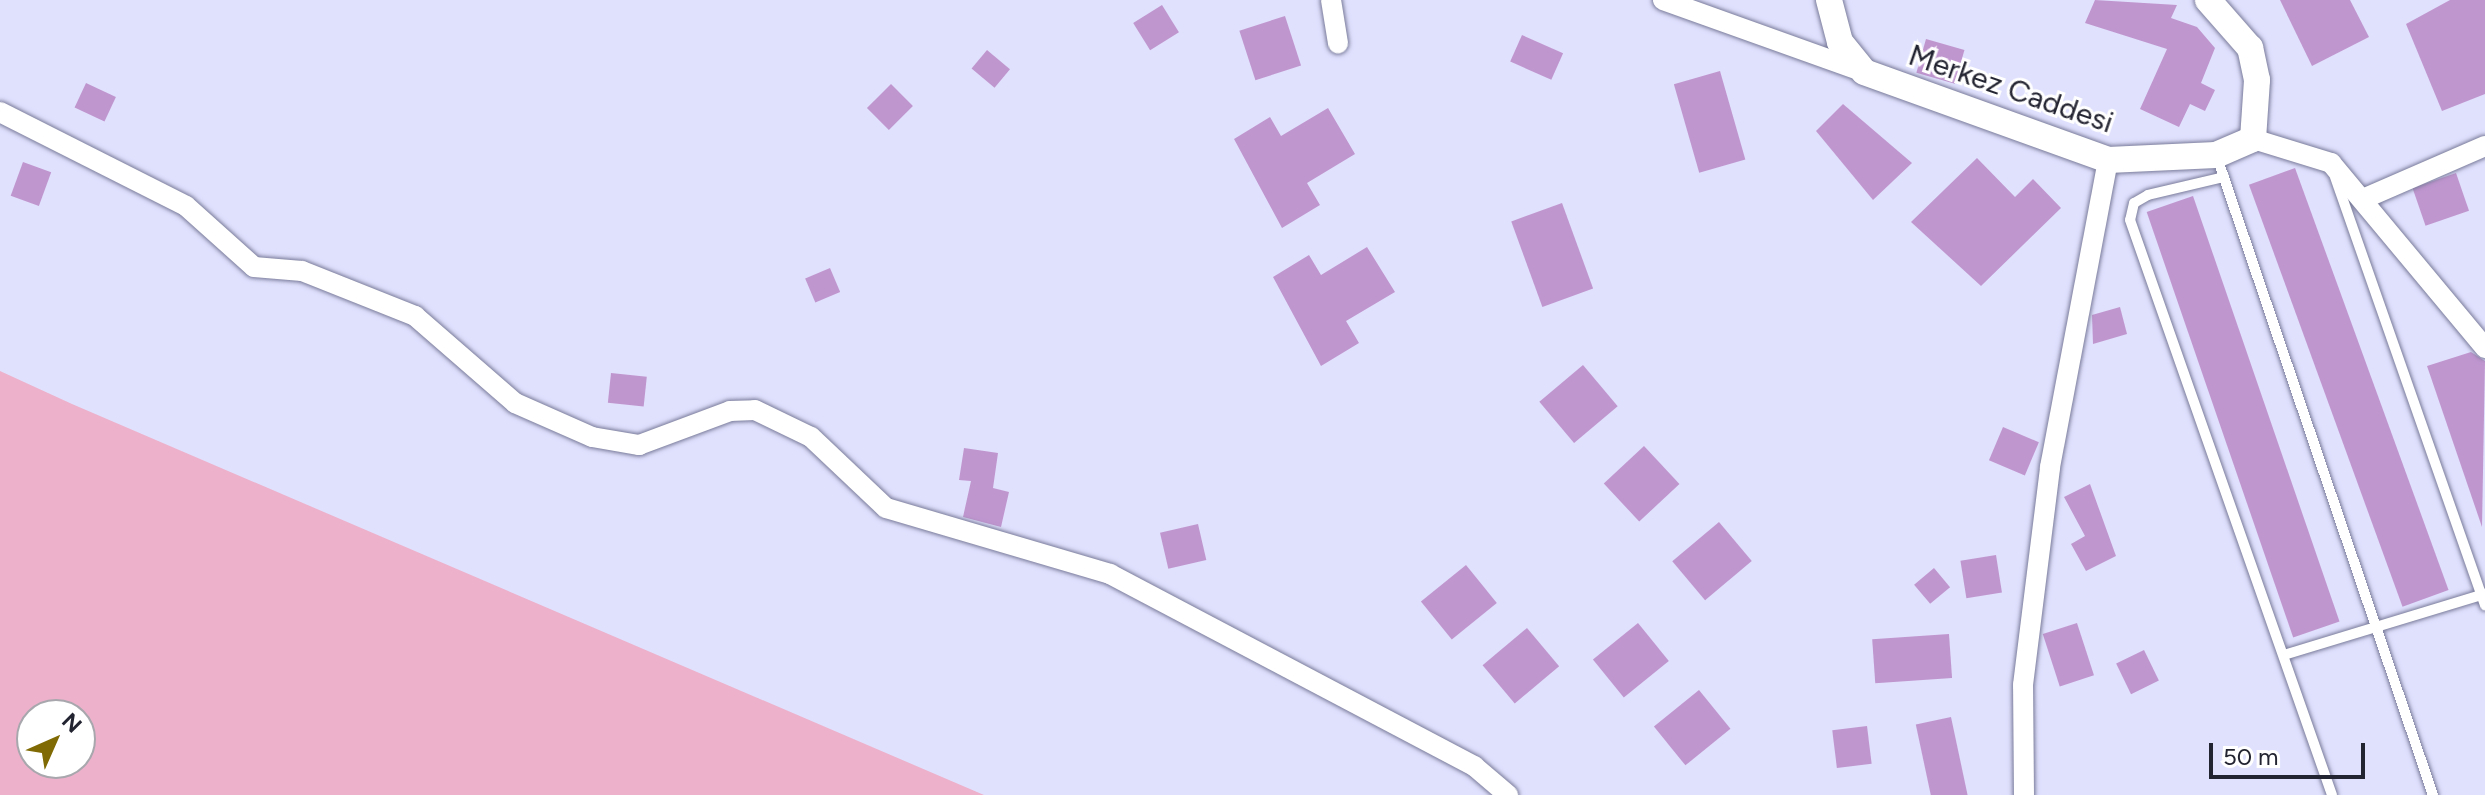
<!DOCTYPE html>
<style>
body{margin:0}
#map{position:relative;width:2485px;height:795px;overflow:hidden;background:#e0e1fd;font-family:Figtree,sans-serif}
div>[style]{position:absolute}
.green>*{inset:0;background:#edb1cb}
.building>*{inset:0;background:#c096cf;transform-origin:0 0}
.roads{filter:drop-shadow(0 0 2px #797b9a) drop-shadow(0 0 2px #797b9a)}
.service>*{height:10px;margin:-5px;padding:0 5px;transform-origin:5px;border-radius:5px;background:#fff}
.minor>*{height:20px;margin:-10px;padding:0 10px;transform-origin:10px;border-radius:10px;background:#fff}
.tertiary>*{height:26px;margin:-13px;padding:0 13px;transform-origin:13px;border-radius:13px;background:#fff}
span{translate:-50% -50%;white-space:nowrap;text-align:center;line-height:1.15;-webkit-text-stroke:6px #fff;paint-order:stroke}
.street-label{font-size:30px;color:#232431}
.north{position:absolute;left:16px;top:699px;width:80px;height:80px;box-sizing:border-box;background:#fff;border:2px solid #a7a7ad;border-radius:50%;rotate:45deg;font-size:22px;font-weight:700;line-height:32px;text-align:center;color:#232431}
.north::after{content:'';display:block;margin:auto;width:28px;height:36px;background:#7f6a03;clip-path:polygon(50% 0,100% 100%,50% 72%,0 100%)}
.scale{position:absolute;left:2209px;top:743px;width:156px;height:36px;box-sizing:border-box;border:4px solid #232431;border-top:0;padding-left:10px;font-size:24px;line-height:28px;white-space:nowrap;color:#232431;-webkit-text-stroke:6px #fff;paint-order:stroke}
</style>
<div id="map">
<div class="green">
<i style="clip-path:polygon(evenodd,0 371px,72px 404px,984px 795px,0 795px,0 371px,32px 715px,80px 715px,80px 763px,32px 763px,32px 715px)"></i>
</div>
<div class="building">
<i style="clip-path:polygon(2095px 0,2177px 5px,2171px 18px,2197px 27px,2215px 48px,2201px 83px,2215px 90px,2205px 111px,2190px 104px,2179px 127px,2140px 109px,2167px 49px,2085px 23px)"></i>
<i style="clip-path:polygon(2280px 0,2350px 0,2369px 37px,2312px 66px)"></i>
<i style="clip-path:polygon(2450px 0,2485px 0,2485px 94px,2442px 111px,2406px 24px)"></i>
<i style="left:1162px;top:5px;width:32px;height:34px;rotate:58deg"></i>
<i style="left:1285px;top:16px;width:52px;height:48px;rotate:72deg"></i>
<i style="left:1522px;top:35px;width:45px;height:29px;rotate:24deg"></i>
<i style="left:1926px;top:39px;width:40px;height:35px;rotate:16deg"></i>
<i style="left:987px;top:50px;width:30px;height:24px;rotate:40deg"></i>
<i style="left:1720px;top:71px;width:92px;height:48px;rotate:74deg"></i>
<i style="left:86px;top:83px;width:33px;height:27px;rotate:25deg"></i>
<i style="left:891px;top:84px;width:31px;height:34px;rotate:45deg"></i>
<i style="clip-path:polygon(1843px 104px,1912px 163px,1873px 200px,1816px 131px)"></i>
<i style="clip-path:polygon(1328px 108px,1355px 154px,1307px 183px,1320px 205px,1282px 228px,1234px 139px,1270px 117px,1281px 136px)"></i>
<i style="clip-path:polygon(1977px 158px,2015px 197px,2033px 179px,2061px 208px,1981px 286px,1911px 222px)"></i>
<i style="left:23px;top:162px;width:30px;height:36px;rotate:20deg"></i>
<i style="left:2295px;top:168px;width:449px;height:49px;rotate:70deg"></i>
<i style="left:2456px;top:173px;width:40px;height:46px;rotate:71deg"></i>
<i style="left:2193px;top:196px;width:450px;height:49px;rotate:71deg"></i>
<i style="left:1562px;top:203px;width:91px;height:54px;rotate:70deg"></i>
<i style="clip-path:polygon(1367px 247px,1395px 292px,1346px 321px,1359px 343px,1321px 366px,1273px 277px,1309px 255px,1321px 275px)"></i>
<i style="left:830px;top:268px;width:26px;height:27px;rotate:67deg"></i>
<i style="clip-path:polygon(2120px 307px,2127px 334px,2093px 344px,2092px 315px)"></i>
<i style="clip-path:polygon(2471px 352px,2485px 361px,2482px 527px,2427px 366px)"></i>
<i style="left:1583px;top:365px;width:54px;height:57px;rotate:50deg"></i>
<i style="left:611px;top:373px;width:36px;height:30px;rotate:6deg"></i>
<i style="left:2003px;top:427px;width:39px;height:36px;rotate:23deg"></i>
<i style="left:1644px;top:446px;width:52px;height:55px;rotate:47deg"></i>
<i style="clip-path:polygon(964px 448px,998px 453px,993px 488px,1009px 492px,1001px 527px,963px 517px,971px 481px,959px 480px)"></i>
<i style="clip-path:polygon(2090px 484px,2116px 556px,2086px 571px,2071px 544px,2085px 536px,2064px 497px)"></i>
<i style="left:1719px;top:522px;width:51px;height:61px;rotate:50deg"></i>
<i style="left:1198px;top:524px;width:37px;height:39px;rotate:77deg"></i>
<i style="left:1996px;top:555px;width:38px;height:36px;rotate:81deg"></i>
<i style="left:1466px;top:565px;width:49px;height:58px;rotate:51deg"></i>
<i style="left:1934px;top:568px;width:25px;height:26px;rotate:50deg"></i>
<i style="left:1638px;top:623px;width:49px;height:58px;rotate:51deg"></i>
<i style="left:2077px;top:623px;width:55px;height:36px;rotate:72deg"></i>
<i style="left:1527px;top:628px;width:50px;height:58px;rotate:50deg"></i>
<i style="left:1949px;top:634px;width:44px;height:77px;rotate:86deg"></i>
<i style="left:2144px;top:650px;width:34px;height:31px;rotate:64deg"></i>
<i style="left:1699px;top:690px;width:50px;height:58px;rotate:51deg"></i>
<i style="left:1951px;top:717px;width:80px;height:36px;rotate:78deg"></i>
<i style="left:1867px;top:726px;width:38px;height:35px;rotate:83deg"></i>
</div>
<div class="roads">
<div class="service">
<i style="left:2217px;top:157px;width:674px;rotate:71.3deg"></i>
<i style="left:2224px;top:177px;width:78px;rotate:166.7deg"></i>
<i style="left:2148px;top:195px;width:16px;rotate:150deg"></i>
<i style="left:2134px;top:203px;width:17px;rotate:103deg"></i>
<i style="left:2130px;top:220px;width:609px;rotate:70.64deg"></i>
<i style="left:2335px;top:177px;width:454px;rotate:70.7deg"></i>
<i style="left:2287px;top:654px;width:207px;rotate:-16.9deg"></i>
</div>
<div class="minor">
<i style="left:1331px;top:0;width:44px;rotate:80.8deg"></i>
<i style="left:1663px;top:0;width:214px;rotate:19.7deg"></i>
<i style="left:0;top:112px;width:208px;rotate:26.8deg"></i>
<i style="left:186px;top:206px;width:91px;rotate:41.9deg"></i>
<i style="left:254px;top:267px;width:48px;rotate:4.8deg"></i>
<i style="left:302px;top:271px;width:122px;rotate:21.7deg"></i>
<i style="left:415px;top:316px;width:133px;rotate:41deg"></i>
<i style="left:515px;top:403px;width:84px;rotate:23.8deg"></i>
<i style="left:592px;top:437px;width:48px;rotate:9.7deg"></i>
<i style="left:639px;top:445px;width:97px;rotate:-20.5deg"></i>
<i style="left:730px;top:411px;width:25px;rotate:-2deg"></i>
<i style="left:755px;top:410px;width:62px;rotate:25.7deg"></i>
<i style="left:811px;top:437px;width:103px;rotate:43.4deg"></i>
<i style="left:886px;top:508px;width:234px;rotate:16.4deg"></i>
<i style="left:1110px;top:574px;width:412px;rotate:27.8deg"></i>
<i style="left:1474px;top:766px;width:45px;rotate:40.5deg"></i>
<i style="left:2253px;top:139px;width:82px;rotate:17.1deg"></i>
<i style="left:2331px;top:163px;width:241px;rotate:50.2deg"></i>
<i style="left:2363px;top:199px;width:133px;rotate:-23.5deg"></i>
<i style="left:2024px;top:795px;width:110px;rotate:-90.5deg"></i>
<i style="left:2023px;top:685px;width:220px;rotate:-82.9deg"></i>
<i style="left:2050px;top:467px;width:312px;rotate:-79.3deg"></i>
</div>
<div class="tertiary">
<i style="left:1829px;top:0;width:43px;rotate:75.3deg"></i>
<i style="left:1840px;top:42px;width:38px;rotate:51deg"></i>
<i style="left:1864px;top:72px;width:259px;rotate:19.8deg"></i>
<i style="left:2108px;top:160px;width:108px;rotate:-2.7deg"></i>
<i style="left:2216px;top:155px;width:40px;rotate:-23.4deg"></i>
<i style="left:2253px;top:139px;width:59px;rotate:-86.1deg"></i>
<i style="left:2257px;top:80px;width:33px;rotate:-102deg"></i>
<i style="left:2250px;top:48px;width:64px;rotate:-131.2deg"></i>
</div>
</div>
<div class="street-label">
<span style="left:2011px;top:89px;rotate:19deg">Merkez Caddesi</span>
</div>
<div class="north">N</div>
<div class="scale">50 m</div>
</div>
